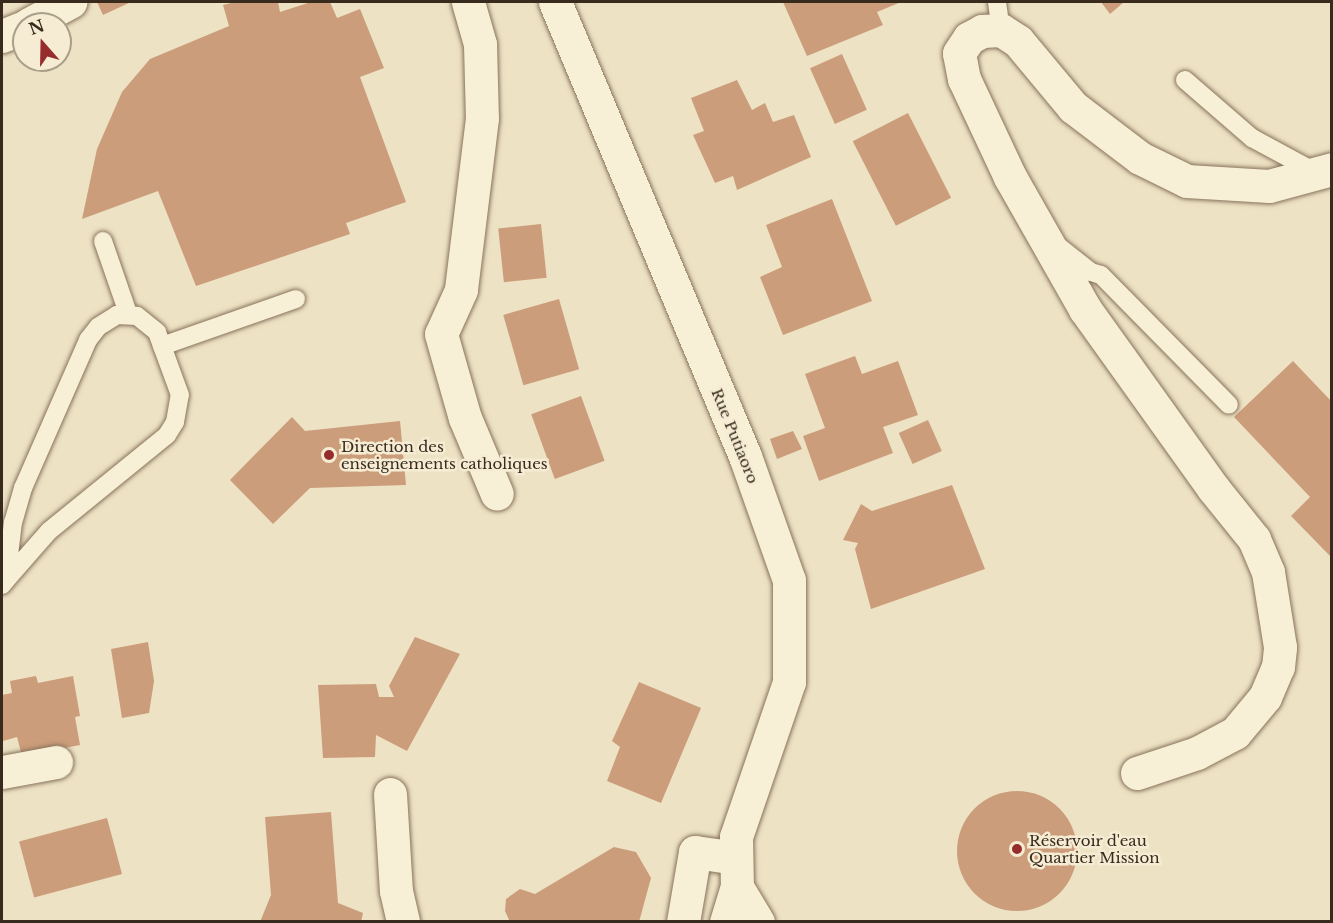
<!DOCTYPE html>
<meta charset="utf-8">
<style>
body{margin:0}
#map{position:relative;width:1333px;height:923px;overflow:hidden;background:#ede2c4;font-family:"Libre Baskerville",serif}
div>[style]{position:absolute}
.building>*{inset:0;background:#cb9d7a;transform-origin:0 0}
.round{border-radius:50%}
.roads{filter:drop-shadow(0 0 2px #88735b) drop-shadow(0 0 2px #88735b)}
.service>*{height:18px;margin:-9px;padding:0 9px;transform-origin:9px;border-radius:9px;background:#f8efd7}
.minor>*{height:33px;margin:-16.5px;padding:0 16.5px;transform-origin:16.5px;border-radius:16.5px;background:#f8efd7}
.secondary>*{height:33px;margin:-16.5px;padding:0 16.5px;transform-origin:16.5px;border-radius:16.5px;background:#f8efd7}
.dots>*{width:16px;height:16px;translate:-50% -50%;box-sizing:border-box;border:3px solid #f5ecd3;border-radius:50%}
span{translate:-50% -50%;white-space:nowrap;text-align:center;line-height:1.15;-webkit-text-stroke:5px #f5ecd3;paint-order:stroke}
.street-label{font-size:15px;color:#382b1e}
.poi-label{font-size:15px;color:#382b1e}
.left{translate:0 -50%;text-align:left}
.frame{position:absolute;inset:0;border:3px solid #382b1e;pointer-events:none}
.north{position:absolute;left:12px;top:12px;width:60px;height:60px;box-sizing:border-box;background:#f5ecd3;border:2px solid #a99f8b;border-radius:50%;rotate:340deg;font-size:16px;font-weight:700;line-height:24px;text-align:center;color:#382b1e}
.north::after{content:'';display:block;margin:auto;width:21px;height:27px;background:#962d2c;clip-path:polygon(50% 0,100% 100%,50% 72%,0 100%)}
</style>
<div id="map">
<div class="building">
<i style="clip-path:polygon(97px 2px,131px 2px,103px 15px)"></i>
<i style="clip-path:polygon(235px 2px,278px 2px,280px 12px,311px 2px,330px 2px,337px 18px,360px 9px,384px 68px,360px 77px,406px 202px,346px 223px,350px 234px,196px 286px,158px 191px,82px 219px,97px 149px,122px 92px,150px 59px,229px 26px,223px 5px)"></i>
<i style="clip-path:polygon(783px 2px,901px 2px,877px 12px,883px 25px,807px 56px)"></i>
<i style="clip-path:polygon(1101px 2px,1124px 2px,1110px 14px)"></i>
<i style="left:842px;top:54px;width:61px;height:35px;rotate:66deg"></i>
<i style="clip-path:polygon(737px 80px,752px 110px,765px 103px,773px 122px,794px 115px,811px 157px,737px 190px,733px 176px,715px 183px,693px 135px,704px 131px,691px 98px)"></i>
<i style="left:908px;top:113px;width:95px;height:62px;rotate:63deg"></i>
<i style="clip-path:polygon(832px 199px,872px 301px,783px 335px,760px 277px,782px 267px,766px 225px)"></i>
<i style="left:541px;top:224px;width:54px;height:43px;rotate:84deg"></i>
<i style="left:559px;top:299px;width:73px;height:58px;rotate:74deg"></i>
<i style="clip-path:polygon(855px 356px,862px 374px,898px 361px,918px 415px,883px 427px,893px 453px,819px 481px,803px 436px,825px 428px,805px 374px)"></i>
<i style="clip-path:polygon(1293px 361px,1332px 402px,1332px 558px,1291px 516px,1310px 497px,1234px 417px)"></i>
<i style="left:581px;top:396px;width:69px;height:53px;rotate:70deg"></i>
<i style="clip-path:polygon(292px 417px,305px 431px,400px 421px,406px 485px,310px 488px,273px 524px,230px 480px)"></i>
<i style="left:928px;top:420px;width:34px;height:32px;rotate:66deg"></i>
<i style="clip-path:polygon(793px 431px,802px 449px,777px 459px,770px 439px)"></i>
<i style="clip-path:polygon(952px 485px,985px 569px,871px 609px,855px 549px,858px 543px,843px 540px,861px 504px,872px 511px)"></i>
<i style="clip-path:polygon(415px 637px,460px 654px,407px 751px,376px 735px,375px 757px,323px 758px,318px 685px,376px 684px,379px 697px,394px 697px,389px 686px)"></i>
<i style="clip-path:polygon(148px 642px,154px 681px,149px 713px,122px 718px,111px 649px)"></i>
<i style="clip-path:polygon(36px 676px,38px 683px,73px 676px,80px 716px,75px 717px,80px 745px,22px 756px,17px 737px,3px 741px,2px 695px,12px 693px,10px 681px)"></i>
<i style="clip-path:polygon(639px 682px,701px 708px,661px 803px,607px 781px,620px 747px,612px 741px)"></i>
<i class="round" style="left:957px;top:791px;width:120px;height:120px"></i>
<i style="clip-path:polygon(331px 812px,338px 903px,363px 913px,361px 922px,260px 922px,271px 895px,265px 817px)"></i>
<i style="left:107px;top:818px;width:58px;height:91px;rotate:75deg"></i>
<i style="clip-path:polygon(614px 847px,636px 852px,651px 878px,639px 922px,510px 922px,505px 911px,506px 899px,520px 889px,535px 894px)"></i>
</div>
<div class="roads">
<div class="service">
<i style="left:997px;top:2px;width:28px;rotate:82deg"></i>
<i style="left:1185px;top:80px;width:89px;rotate:40.9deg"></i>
<i style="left:1252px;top:138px;width:74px;rotate:28.3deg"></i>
<i style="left:103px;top:241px;width:76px;rotate:70.9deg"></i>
<i style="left:1058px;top:246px;width:42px;rotate:38.2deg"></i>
<i style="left:1091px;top:272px;width:10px;rotate:17deg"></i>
<i style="left:1101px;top:275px;width:182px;rotate:45.4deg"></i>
<i style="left:162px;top:346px;width:142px;rotate:-19.3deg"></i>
<i style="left:2px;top:585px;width:6px;rotate:-51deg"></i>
<i style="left:6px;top:580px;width:65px;rotate:-48.7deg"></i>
<i style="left:49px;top:531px;width:152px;rotate:-39.1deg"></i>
<i style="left:167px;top:435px;width:15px;rotate:-58deg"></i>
<i style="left:175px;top:422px;width:27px;rotate:-80deg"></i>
<i style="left:180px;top:395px;width:67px;rotate:-110.1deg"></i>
<i style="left:157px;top:332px;width:26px;rotate:-141deg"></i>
<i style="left:137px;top:316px;width:20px;rotate:-177deg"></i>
<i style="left:117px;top:315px;width:22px;rotate:148deg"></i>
<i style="left:98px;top:327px;width:16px;rotate:128deg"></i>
<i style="left:88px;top:340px;width:162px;rotate:113.7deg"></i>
<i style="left:23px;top:488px;width:35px;rotate:106deg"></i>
<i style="left:13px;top:522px;width:58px;rotate:96.9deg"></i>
</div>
<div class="minor">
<i style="left:468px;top:2px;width:44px;rotate:74.1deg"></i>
<i style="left:480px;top:44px;width:74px;rotate:88.5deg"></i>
<i style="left:482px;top:118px;width:173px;rotate:97deg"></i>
<i style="left:461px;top:290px;width:48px;rotate:114.4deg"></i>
<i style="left:441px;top:334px;width:87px;rotate:74.1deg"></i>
<i style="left:465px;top:418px;width:82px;rotate:67.2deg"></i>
<i style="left:29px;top:24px;width:47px;rotate:-28.2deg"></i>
<i style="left:2px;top:36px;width:24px;rotate:-22deg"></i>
<i style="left:2px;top:772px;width:55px;rotate:-10.5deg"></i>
<i style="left:1137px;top:773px;width:63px;rotate:-18.4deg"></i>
<i style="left:1197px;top:753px;width:43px;rotate:-27.8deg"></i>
<i style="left:1235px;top:733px;width:47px;rotate:-50.2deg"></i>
<i style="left:1265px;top:697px;width:33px;rotate:-67deg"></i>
<i style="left:1278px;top:667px;width:20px;rotate:-84deg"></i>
<i style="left:1280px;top:647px;width:76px;rotate:-99.1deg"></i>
<i style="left:1268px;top:572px;width:36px;rotate:-113deg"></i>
<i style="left:1254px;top:539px;width:65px;rotate:-128.8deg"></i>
<i style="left:1213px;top:488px;width:220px;rotate:-125.6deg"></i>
<i style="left:1085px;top:309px;width:152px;rotate:-119.6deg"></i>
<i style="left:1010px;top:177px;width:108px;rotate:-115.1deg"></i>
<i style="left:964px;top:79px;width:26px;rotate:-101deg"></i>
<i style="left:959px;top:53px;width:18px;rotate:-56deg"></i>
<i style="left:969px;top:38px;width:15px;rotate:-28deg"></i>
<i style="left:982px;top:31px;width:19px;rotate:-3deg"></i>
<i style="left:1001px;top:30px;width:20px;rotate:33deg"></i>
<i style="left:1018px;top:41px;width:86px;rotate:50.2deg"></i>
<i style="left:1073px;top:107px;width:84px;rotate:37.3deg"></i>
<i style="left:1140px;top:158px;width:52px;rotate:26.1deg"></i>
<i style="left:1187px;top:181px;width:82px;rotate:3.5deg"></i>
<i style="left:1269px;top:186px;width:65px;rotate:-15.1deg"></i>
<i style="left:390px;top:794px;width:97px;rotate:86.5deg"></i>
<i style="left:396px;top:891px;width:32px;rotate:77deg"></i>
<i style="left:683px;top:922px;width:71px;rotate:-80.3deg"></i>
<i style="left:695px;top:852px;width:41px;rotate:8.3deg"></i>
<i style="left:726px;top:922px;width:37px;rotate:-73deg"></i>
</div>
<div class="secondary">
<i style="left:555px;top:2px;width:492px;rotate:67.3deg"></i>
<i style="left:745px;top:456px;width:132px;rotate:70.5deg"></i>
<i style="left:789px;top:580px;width:102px;rotate:90deg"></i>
<i style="left:789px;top:682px;width:164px;rotate:108.9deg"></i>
<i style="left:736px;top:837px;width:50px;rotate:88.9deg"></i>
<i style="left:737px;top:887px;width:41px;rotate:59deg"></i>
</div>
</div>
<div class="dots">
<i style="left:329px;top:455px;background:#962d2c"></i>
<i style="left:1017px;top:849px;background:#962d2c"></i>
</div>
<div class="street-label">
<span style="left:735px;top:436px;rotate:68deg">Rue Putiaoro</span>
</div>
<div class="poi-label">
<span class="left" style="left:341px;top:455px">Direction des<br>enseignements catholiques</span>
<span class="left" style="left:1029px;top:849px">Réservoir d'eau<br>Quartier Mission</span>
</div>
<div class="frame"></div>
<div class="north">N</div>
</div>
